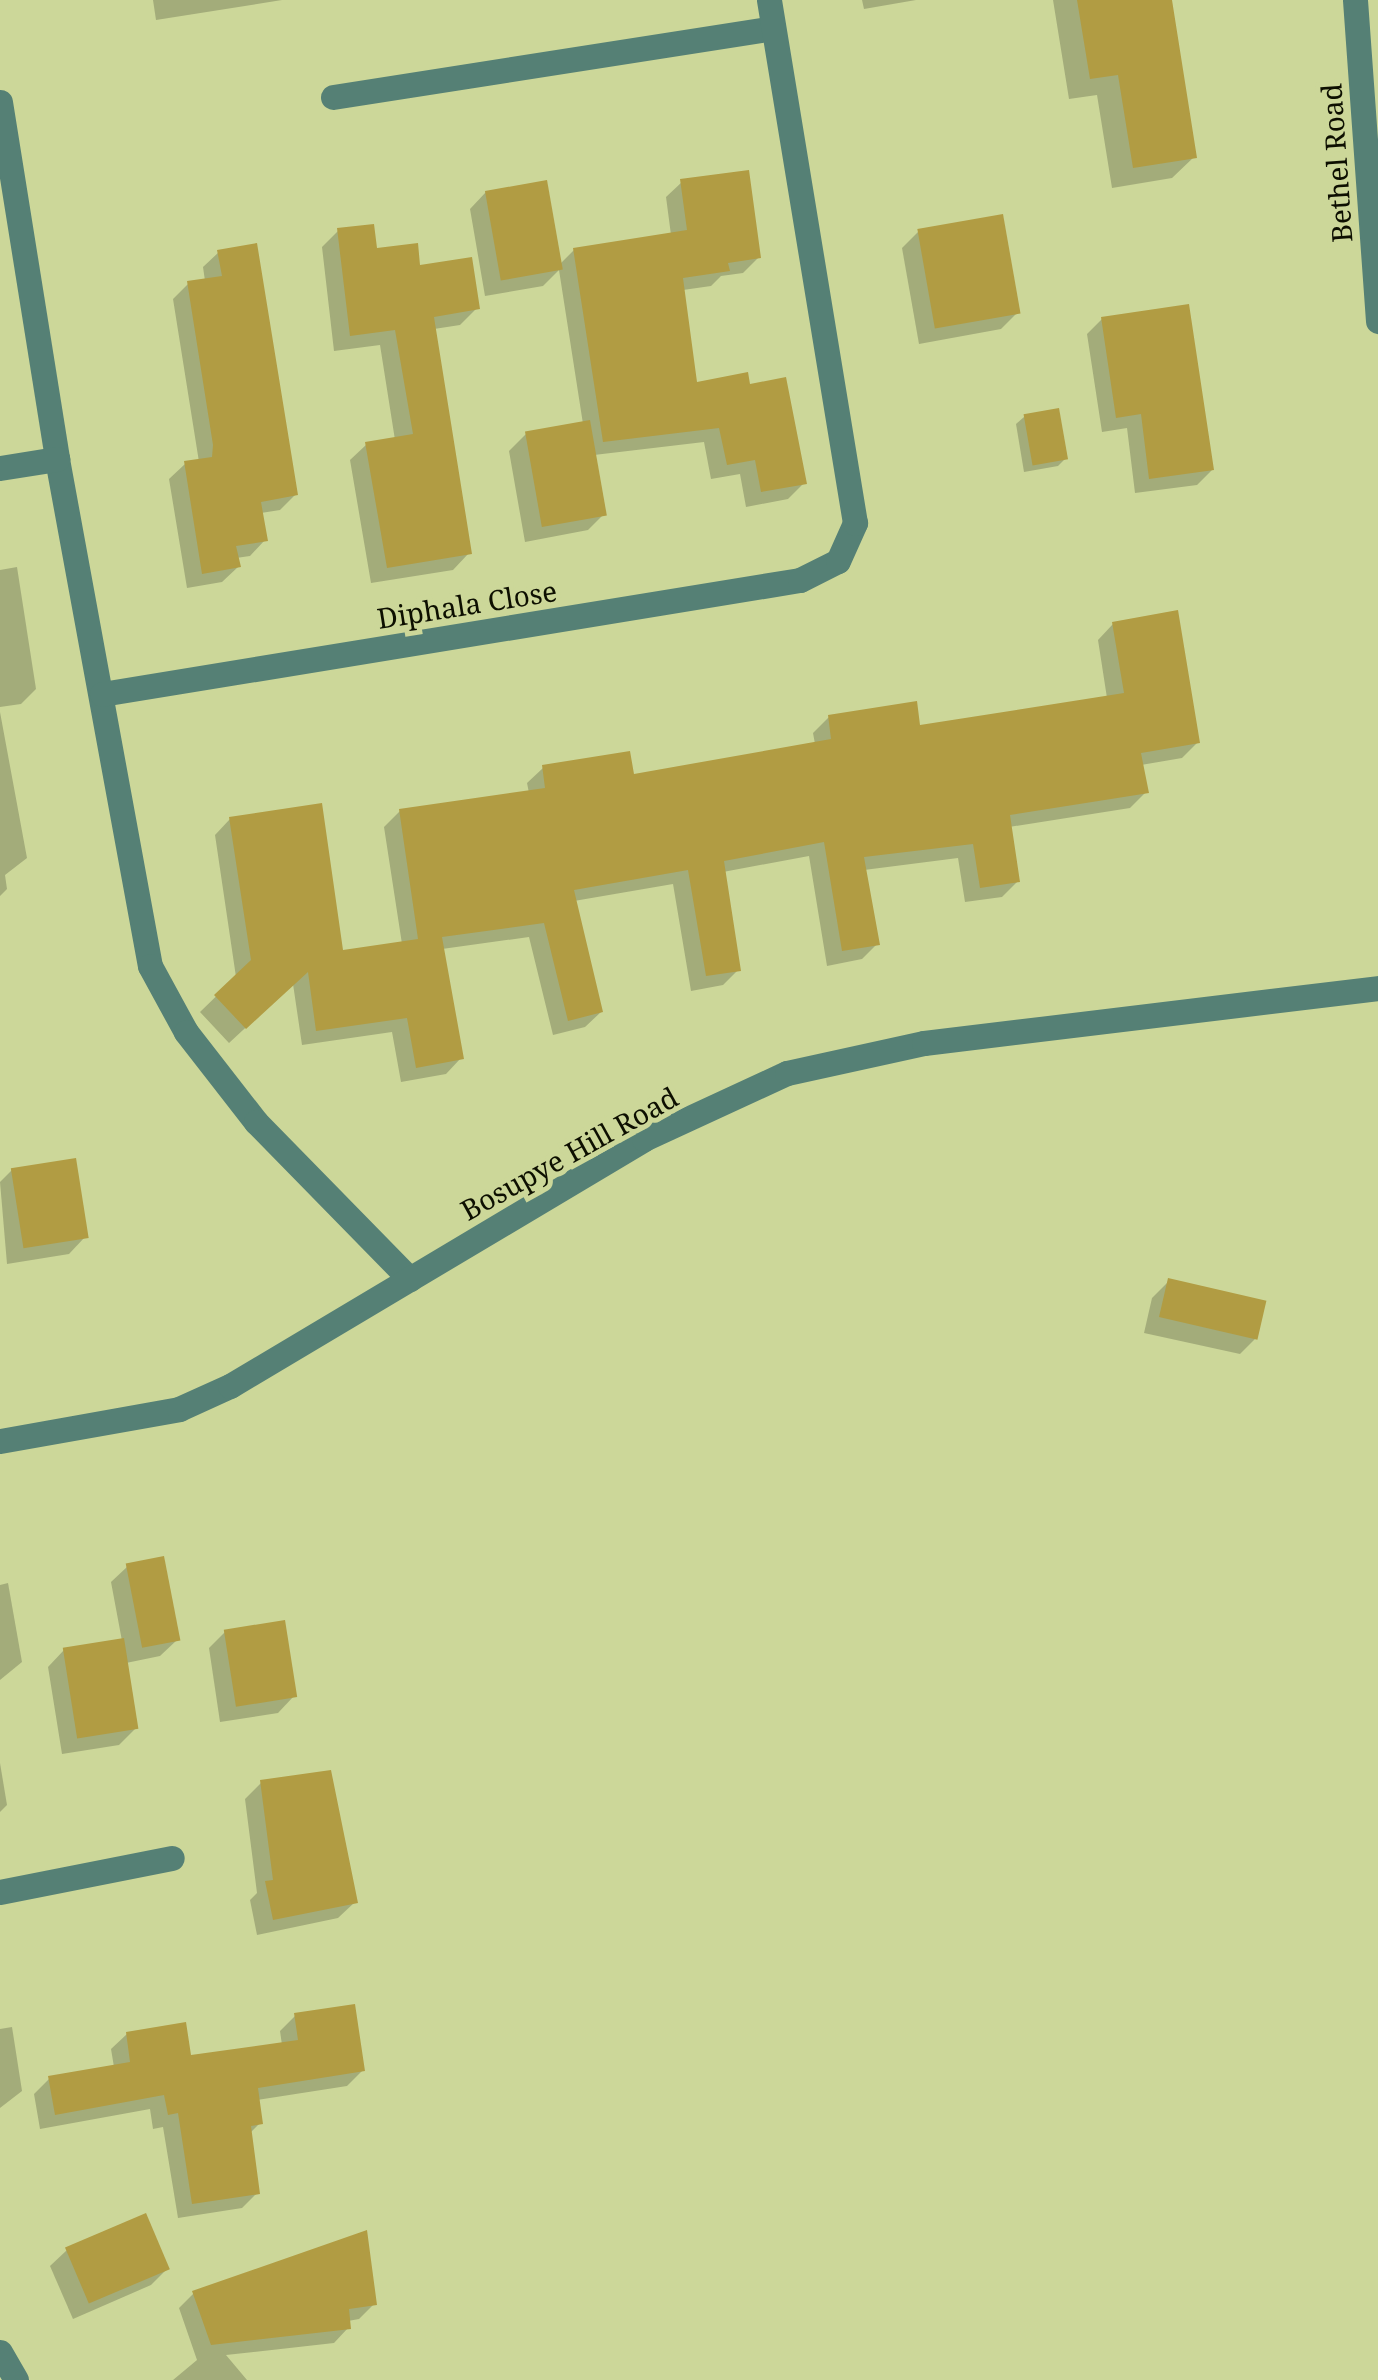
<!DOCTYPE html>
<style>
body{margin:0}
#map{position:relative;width:1378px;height:2380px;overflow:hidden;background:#ccd799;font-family:"Noto Serif",serif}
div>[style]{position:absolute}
.shadow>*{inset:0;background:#0003}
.building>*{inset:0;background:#b19c43;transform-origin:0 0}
.minor>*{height:25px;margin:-12.5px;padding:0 12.5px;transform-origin:12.5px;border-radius:12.5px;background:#558075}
span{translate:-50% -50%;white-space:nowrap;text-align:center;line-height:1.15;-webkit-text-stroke:10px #ccd799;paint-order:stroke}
.street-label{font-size:28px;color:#0d0f00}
</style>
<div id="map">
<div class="shadow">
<i style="clip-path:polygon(153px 0,282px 0,156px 20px)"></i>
<i style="clip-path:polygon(862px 0,916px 0,864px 9px)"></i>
<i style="clip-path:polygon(1053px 0,1169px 0,1194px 157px,1172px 178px,1112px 188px,1097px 95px,1069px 99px)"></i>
<i style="clip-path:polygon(682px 182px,759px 257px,743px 273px,721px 276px,711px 286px,683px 290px,695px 385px,748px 387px,804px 483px,788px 499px,746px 507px,740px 474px,711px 479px,704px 442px,594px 455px,604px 514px,588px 530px,525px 542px,509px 451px,526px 434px,583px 424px,559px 270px,543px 286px,485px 296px,470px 209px,486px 192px,559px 265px,574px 250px,671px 235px,666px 197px)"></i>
<i style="clip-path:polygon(338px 231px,418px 268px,477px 308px,460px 325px,434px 329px,469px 553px,453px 570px,371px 583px,350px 460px,367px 444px,395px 440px,380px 345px,334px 351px,322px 247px)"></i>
<i style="clip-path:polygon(918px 232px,1018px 312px,1001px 329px,919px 344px,902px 248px)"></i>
<i style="clip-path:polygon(219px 252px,296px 494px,280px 510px,261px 513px,265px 540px,250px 556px,236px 558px,238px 567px,222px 582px,187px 588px,169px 479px,185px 464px,199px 462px,173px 299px,188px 284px,205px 281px,203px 267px)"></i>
<i style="clip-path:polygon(1102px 319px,1212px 470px,1197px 485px,1135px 493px,1127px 428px,1102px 432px,1087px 334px)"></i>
<i style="clip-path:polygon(1024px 417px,1066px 458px,1058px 466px,1024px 472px,1016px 424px)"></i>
<i style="clip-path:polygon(17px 567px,36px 689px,21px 704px,0 707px,0 570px)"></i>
<i style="clip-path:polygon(1113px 624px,1198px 742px,1182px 758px,1141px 765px,1146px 792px,1130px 808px,1009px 827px,1018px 881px,1002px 897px,965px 902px,958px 858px,864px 870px,877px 944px,862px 959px,827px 966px,809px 856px,723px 872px,738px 970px,723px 985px,691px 991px,673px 884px,574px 901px,601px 1012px,585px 1027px,553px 1035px,529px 937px,442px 949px,461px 1058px,446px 1074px,401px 1082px,392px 1032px,302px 1045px,293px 984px,229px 1043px,200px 1012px,236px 977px,215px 835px,230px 819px,341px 953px,402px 944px,384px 827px,400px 811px,529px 793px,527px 783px,543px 768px,632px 776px,815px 744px,813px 733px,829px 717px,918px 728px,1107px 698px,1098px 640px)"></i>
<i style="clip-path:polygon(0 712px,27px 858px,5px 875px,7px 889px,0 896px)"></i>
<i style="clip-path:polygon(12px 1170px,85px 1237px,69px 1254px,7px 1264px,0 1182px)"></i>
<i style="clip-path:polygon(1169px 1281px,1256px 1338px,1240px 1354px,1144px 1333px,1152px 1298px)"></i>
<i style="clip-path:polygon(128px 1566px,177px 1640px,160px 1656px,126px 1663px,136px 1728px,119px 1745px,62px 1754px,48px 1667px,64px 1650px,122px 1641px,111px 1582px)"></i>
<i style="clip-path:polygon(8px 1583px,22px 1662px,0 1680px,0 1585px)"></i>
<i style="clip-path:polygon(225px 1632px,294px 1696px,278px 1713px,220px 1722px,209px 1648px)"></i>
<i style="clip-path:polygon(0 1763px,7px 1805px,0 1812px)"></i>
<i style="clip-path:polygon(261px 1783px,355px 1902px,338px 1918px,257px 1935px,250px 1900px,257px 1893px,245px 1799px)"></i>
<i style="clip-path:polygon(295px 2016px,363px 2070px,347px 2086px,257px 2100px,260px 2123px,249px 2134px,257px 2193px,242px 2208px,178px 2218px,163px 2127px,153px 2129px,150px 2109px,40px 2129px,34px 2094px,49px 2079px,114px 2067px,111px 2049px,127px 2034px,189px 2057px,282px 2045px,280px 2031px)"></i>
<i style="clip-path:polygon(12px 2027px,22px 2091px,0 2108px,0 2029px)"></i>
<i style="clip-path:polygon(67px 2250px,167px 2269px,151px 2285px,73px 2319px,50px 2266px)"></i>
<i style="clip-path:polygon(194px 2293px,374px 2304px,359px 2319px,348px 2321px,348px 2328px,334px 2343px,226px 2355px,247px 2380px,173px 2380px,197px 2360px,179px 2308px)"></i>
</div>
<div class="building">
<i style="clip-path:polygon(1077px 0,1172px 0,1197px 158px,1133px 168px,1118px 75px,1090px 79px)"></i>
<i style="clip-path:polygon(749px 170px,761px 258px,728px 263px,730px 271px,683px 278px,697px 382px,748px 372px,750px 384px,786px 377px,807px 484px,761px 492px,755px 460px,727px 465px,719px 428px,603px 442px,573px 248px,687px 230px,680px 179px)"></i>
<i style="left:547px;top:180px;width:91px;height:63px;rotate:80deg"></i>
<i style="left:1003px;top:214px;width:101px;height:87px;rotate:80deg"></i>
<i style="clip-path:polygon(374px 224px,377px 248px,418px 243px,420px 265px,472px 257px,480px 309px,434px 317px,472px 554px,387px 568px,365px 442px,413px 434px,395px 330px,350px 336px,337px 228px)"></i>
<i style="clip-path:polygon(257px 243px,298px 495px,261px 502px,268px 541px,236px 546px,241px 567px,202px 574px,184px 461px,212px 457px,213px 445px,187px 281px,222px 276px,217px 250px)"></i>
<i style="clip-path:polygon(1189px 304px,1214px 470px,1149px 479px,1141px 414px,1116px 418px,1101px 317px)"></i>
<i style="left:1059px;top:408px;width:52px;height:36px;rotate:80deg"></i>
<i style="left:590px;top:420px;width:97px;height:66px;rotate:80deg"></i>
<i style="clip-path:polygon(1178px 610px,1200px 743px,1141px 753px,1149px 793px,1010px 815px,1020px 882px,980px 888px,973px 844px,864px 857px,880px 945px,842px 951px,824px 842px,724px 861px,741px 971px,706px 976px,688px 870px,574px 890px,603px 1012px,568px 1021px,544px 923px,442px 937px,464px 1059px,416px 1068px,407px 1018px,316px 1031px,308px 972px,246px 1029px,214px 995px,251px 960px,229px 817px,322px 803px,343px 950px,418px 939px,399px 809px,545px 788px,542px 765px,630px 751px,634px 774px,831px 739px,828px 715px,917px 701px,920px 725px,1124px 693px,1112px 622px)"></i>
<i style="left:76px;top:1158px;width:81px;height:66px;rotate:81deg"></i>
<i style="left:1168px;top:1278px;width:101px;height:40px;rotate:13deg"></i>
<i style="left:164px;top:1556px;width:86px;height:39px;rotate:79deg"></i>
<i style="left:285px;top:1620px;width:78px;height:62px;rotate:81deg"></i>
<i style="left:124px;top:1638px;width:92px;height:62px;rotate:81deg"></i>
<i style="clip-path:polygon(331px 1770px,358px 1903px,273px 1920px,265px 1881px,273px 1880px,260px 1780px)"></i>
<i style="clip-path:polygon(355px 2004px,365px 2071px,258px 2088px,263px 2124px,251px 2126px,260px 2194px,192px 2204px,178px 2113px,168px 2115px,164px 2095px,55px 2115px,48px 2076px,130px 2062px,126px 2032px,186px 2022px,191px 2055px,298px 2040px,294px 2013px)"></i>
<i style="left:146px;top:2213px;width:61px;height:88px;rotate:67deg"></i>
<i style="clip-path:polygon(367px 2230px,377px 2305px,349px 2309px,351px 2329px,211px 2345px,192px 2291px)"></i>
</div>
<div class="minor">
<i style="left:1355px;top:0;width:322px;rotate:85.9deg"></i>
<i style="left:333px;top:97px;width:445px;rotate:-8.9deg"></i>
<i style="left:0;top:102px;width:362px;rotate:80.9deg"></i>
<i style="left:57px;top:459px;width:515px;rotate:79.61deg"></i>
<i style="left:150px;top:966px;width:75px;rotate:61.4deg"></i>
<i style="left:186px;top:1032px;width:114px;rotate:52.1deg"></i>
<i style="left:256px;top:1122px;width:220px;rotate:45.6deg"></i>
<i style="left:0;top:468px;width:58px;rotate:-9deg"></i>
<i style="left:102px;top:694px;width:707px;rotate:-9.28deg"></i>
<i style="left:800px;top:580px;width:42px;rotate:-26.6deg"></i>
<i style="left:838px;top:561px;width:42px;rotate:-65.9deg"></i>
<i style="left:855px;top:523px;width:530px;rotate:-99.34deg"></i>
<i style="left:0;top:1441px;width:182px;rotate:-10.1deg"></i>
<i style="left:179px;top:1409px;width:56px;rotate:-24.3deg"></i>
<i style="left:230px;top:1386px;width:482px;rotate:-30.8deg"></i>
<i style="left:644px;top:1139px;width:157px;rotate:-24.8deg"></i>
<i style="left:787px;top:1073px;width:140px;rotate:-12.4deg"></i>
<i style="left:924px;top:1043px;width:457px;rotate:-6.9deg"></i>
<i style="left:0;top:1892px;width:175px;rotate:-11.2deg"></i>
<i style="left:0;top:2352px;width:32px;rotate:60deg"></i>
</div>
<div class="street-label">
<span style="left:1336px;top:163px;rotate:-94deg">Bethel Road</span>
<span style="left:467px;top:604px;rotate:-9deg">Diphala Close</span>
<span style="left:569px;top:1153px;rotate:-29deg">Bosupye Hill Road</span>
</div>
</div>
